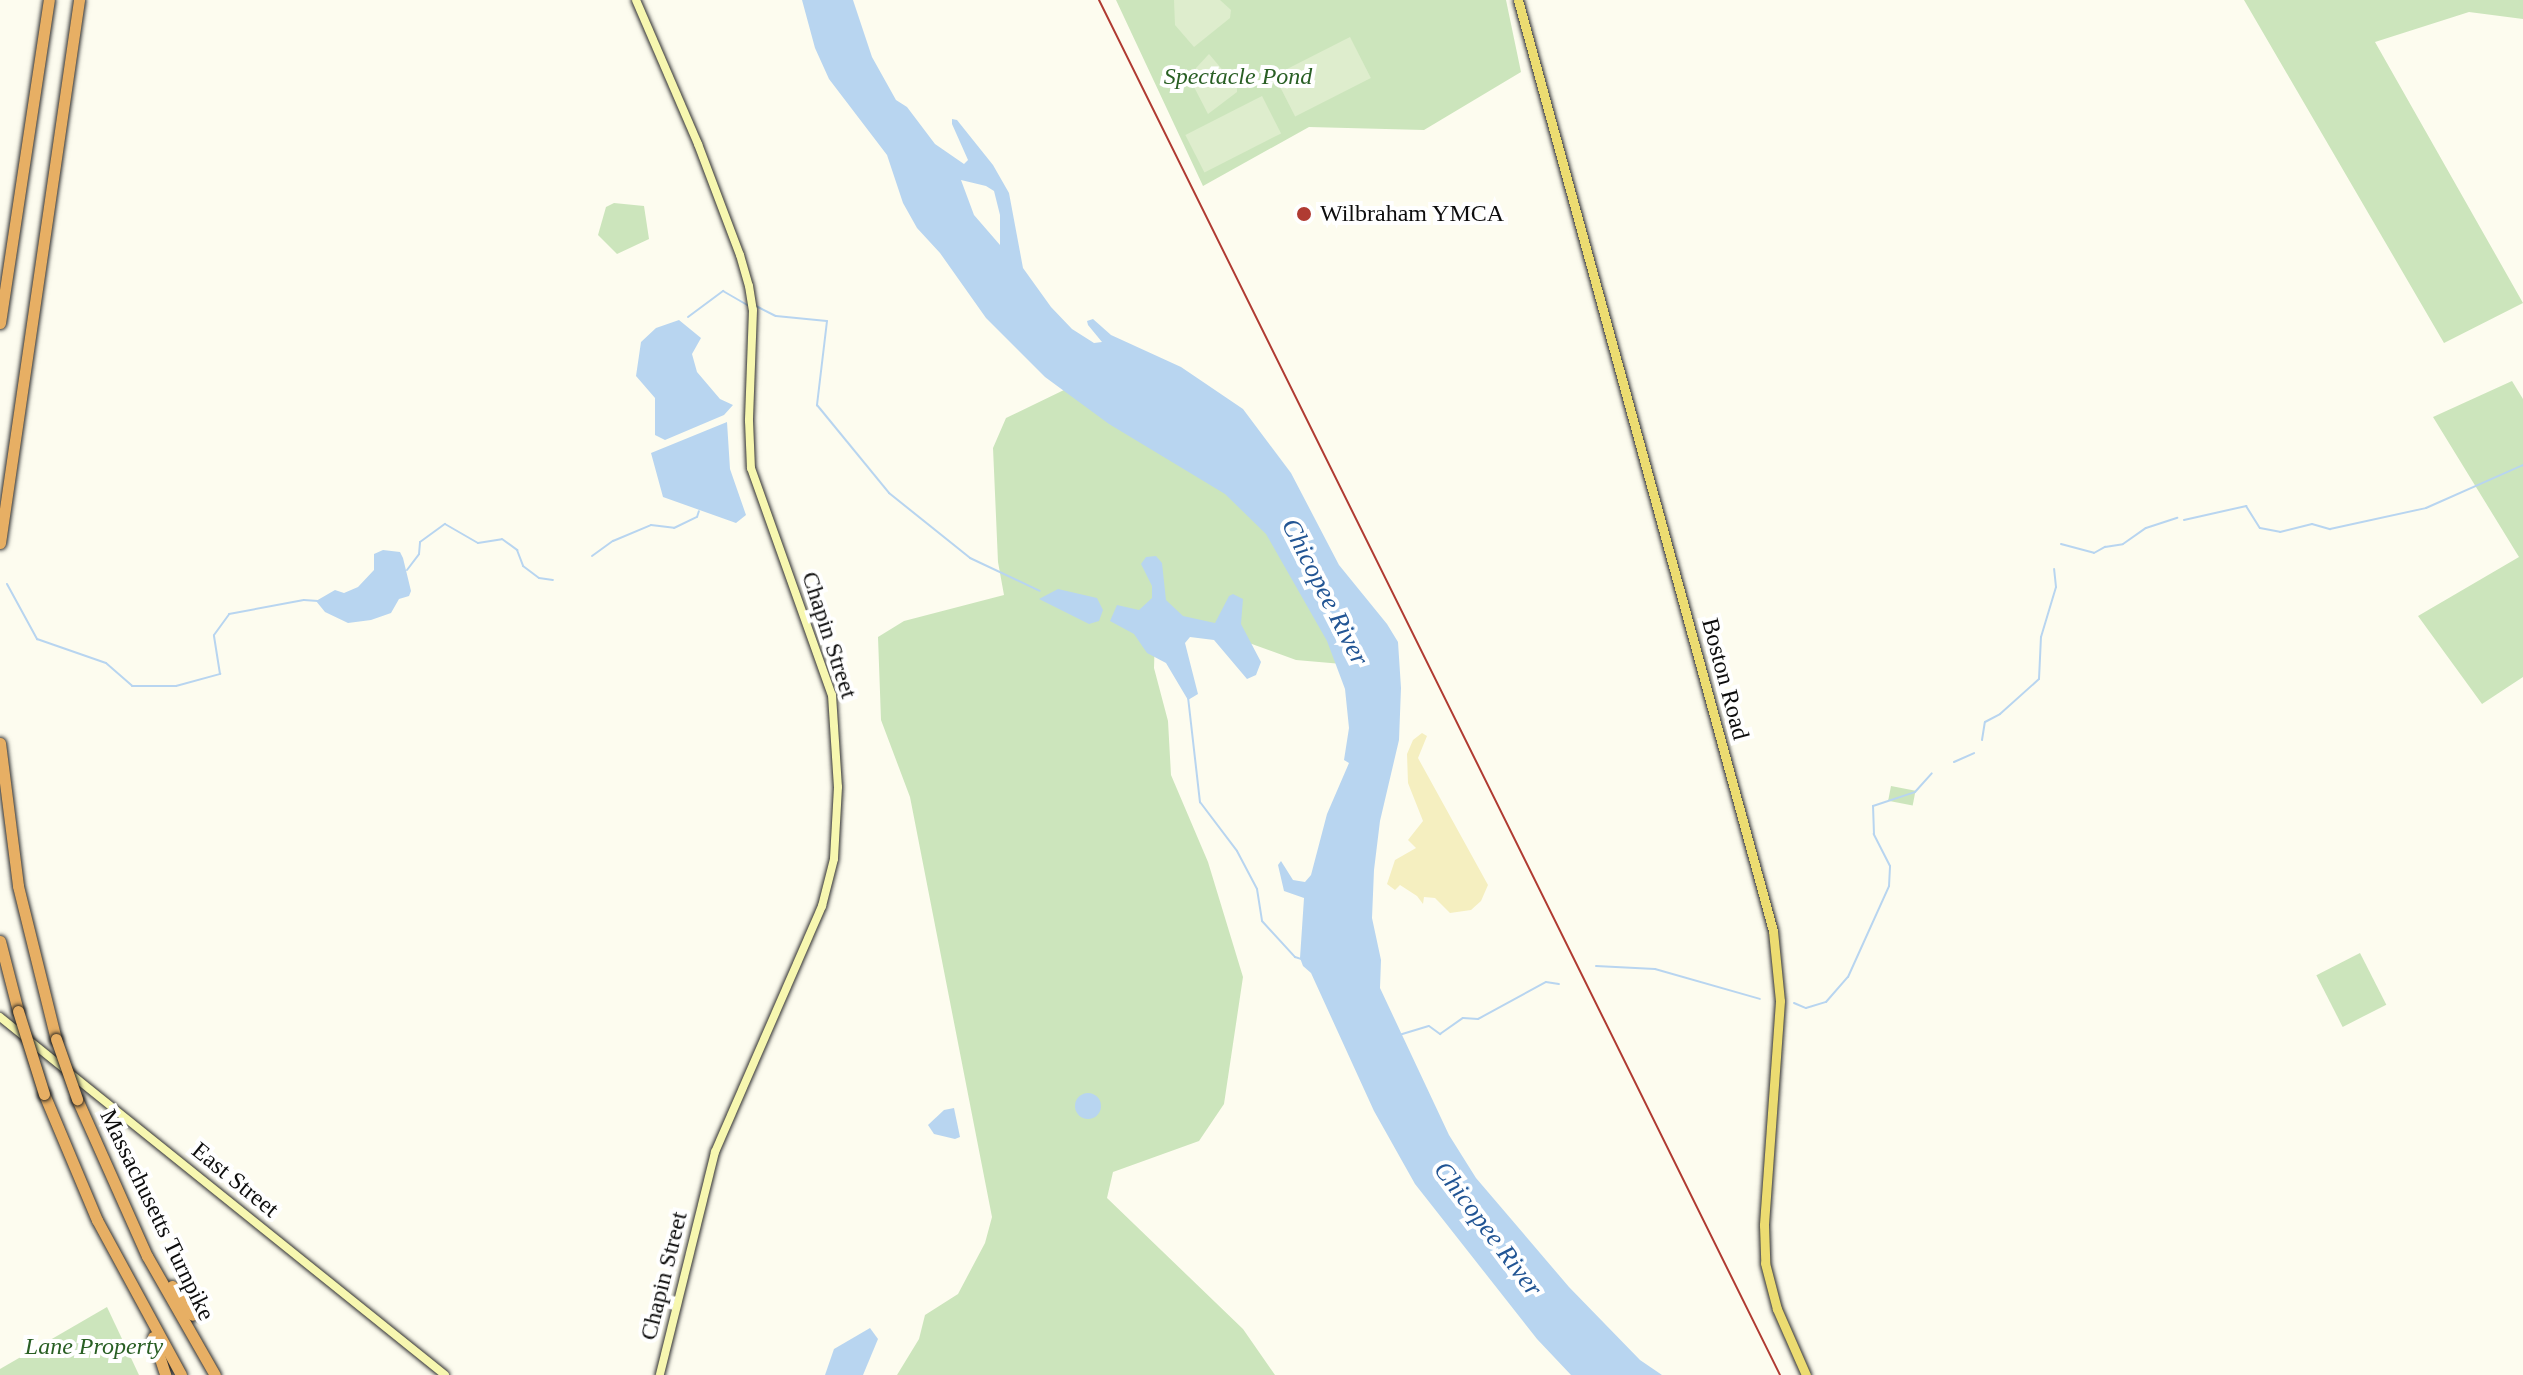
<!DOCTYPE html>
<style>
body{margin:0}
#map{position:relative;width:2523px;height:1375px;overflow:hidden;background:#fdfcef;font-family:"Times New Roman",serif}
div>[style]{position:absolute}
.green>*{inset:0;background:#cce5bc;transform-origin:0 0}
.sand>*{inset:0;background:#f5efc0}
.pitch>*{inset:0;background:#deedcd;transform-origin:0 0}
.water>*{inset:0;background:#b8d5f0}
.round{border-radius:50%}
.stream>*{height:2px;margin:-1px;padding:0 1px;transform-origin:1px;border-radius:1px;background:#b8d5f0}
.roads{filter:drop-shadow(0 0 2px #2f2f2f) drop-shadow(0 0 2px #2f2f2f)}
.secondary>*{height:8px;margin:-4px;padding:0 4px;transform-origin:4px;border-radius:4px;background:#f7f7b0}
.primary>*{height:9px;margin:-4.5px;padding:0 4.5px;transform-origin:4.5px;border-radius:4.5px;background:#ecdc71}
.motorway>*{height:11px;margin:-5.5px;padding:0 5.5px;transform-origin:5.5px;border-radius:5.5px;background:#e7af64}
.rail>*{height:2px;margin:-1px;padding:0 1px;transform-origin:1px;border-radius:1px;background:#b03b32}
.bridges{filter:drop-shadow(0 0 2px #1e1e1e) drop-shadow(0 0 2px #1e1e1e)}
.motorway-bridge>*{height:11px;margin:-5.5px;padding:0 5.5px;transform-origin:5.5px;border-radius:5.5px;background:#e7af64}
.dots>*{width:22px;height:22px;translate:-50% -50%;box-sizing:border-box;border:4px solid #fff;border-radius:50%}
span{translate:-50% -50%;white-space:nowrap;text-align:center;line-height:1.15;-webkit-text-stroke:8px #fff;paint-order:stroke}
.park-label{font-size:24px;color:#295f24;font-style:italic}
.poi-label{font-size:24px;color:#0d0d0d}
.left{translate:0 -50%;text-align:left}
.street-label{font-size:24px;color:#0d0d0d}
.water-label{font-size:26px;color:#225594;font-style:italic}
</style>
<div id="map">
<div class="green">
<i style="clip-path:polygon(1116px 0,1506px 0,1521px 72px,1424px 130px,1309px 127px,1203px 186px)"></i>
<i style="clip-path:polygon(2244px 0,2523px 0,2523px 19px,2469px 12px,2375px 42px,2523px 303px,2444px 343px)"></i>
<i style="clip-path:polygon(614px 203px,644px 206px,649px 239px,617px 254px,598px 235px,606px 207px)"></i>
<i style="clip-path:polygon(2512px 381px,2523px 399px,2523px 677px,2482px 704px,2418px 616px,2519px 557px,2433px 417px)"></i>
<i style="clip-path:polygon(1066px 389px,1255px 510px,1342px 664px,1296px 660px,1213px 630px,1155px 635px,1154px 668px,1168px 721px,1171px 775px,1208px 862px,1243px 977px,1224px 1104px,1199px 1141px,1113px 1172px,1107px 1198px,1243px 1329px,1275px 1375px,897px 1375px,919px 1339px,925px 1315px,958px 1294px,985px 1243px,992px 1217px,910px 797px,881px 720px,878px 637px,904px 621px,1004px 595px,998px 562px,993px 448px,1006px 418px)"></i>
<i style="left:1891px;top:786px;width:25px;height:15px;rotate:11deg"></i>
<i style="left:2360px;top:953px;width:58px;height:49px;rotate:63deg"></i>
<i style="clip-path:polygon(107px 1307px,139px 1375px,0 1375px,0 1369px)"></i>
</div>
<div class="sand">
<i style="clip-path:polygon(1422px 733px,1427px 736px,1418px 758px,1488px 885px,1481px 901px,1471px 910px,1450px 913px,1435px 898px,1424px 897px,1423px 904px,1417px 896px,1400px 885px,1395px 890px,1387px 884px,1395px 860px,1416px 848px,1408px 840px,1423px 821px,1408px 783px,1407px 754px,1413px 740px)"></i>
</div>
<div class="pitch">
<i style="clip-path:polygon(1174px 0,1220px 0,1231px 10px,1230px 18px,1194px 47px,1175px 25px)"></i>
<i style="left:1350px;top:37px;width:46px;height:85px;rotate:63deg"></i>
<i style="clip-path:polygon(1209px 54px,1237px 87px,1237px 92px,1208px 114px,1193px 85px,1196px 68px)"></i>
<i style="left:1262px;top:96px;width:42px;height:86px;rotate:63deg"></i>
</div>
<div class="water">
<i style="clip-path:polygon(evenodd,802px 0,853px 0,872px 57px,896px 100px,907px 107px,935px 144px,964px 164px,968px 160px,952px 124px,952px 119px,957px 120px,993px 165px,1009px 193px,1023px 268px,1051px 307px,1072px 329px,1094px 343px,1102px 342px,1088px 325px,1087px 321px,1093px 319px,1111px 335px,1181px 367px,1243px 409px,1291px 473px,1339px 565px,1387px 624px,1398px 642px,1401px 688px,1399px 740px,1380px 821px,1374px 870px,1372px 918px,1381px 960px,1380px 988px,1449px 1135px,1476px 1178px,1569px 1287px,1640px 1360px,1662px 1375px,1571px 1375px,1537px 1339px,1415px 1184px,1374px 1111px,1311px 973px,1303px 966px,1300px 958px,1304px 898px,1284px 891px,1278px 865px,1281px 861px,1293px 880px,1305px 882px,1311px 875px,1327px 814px,1349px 763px,1344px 760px,1349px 728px,1345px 689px,1327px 641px,1266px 534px,1225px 494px,1109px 424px,1045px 377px,986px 318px,940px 253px,917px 228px,903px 203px,887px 155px,829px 79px,815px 48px,802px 0,961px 180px,986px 186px,994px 191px,1000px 215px,1000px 245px,974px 215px,961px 180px)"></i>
<i style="clip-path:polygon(679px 320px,701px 338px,692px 354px,697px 372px,720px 399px,733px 405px,724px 415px,665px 440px,655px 435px,655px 398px,636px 376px,641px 342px,656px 328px)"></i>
<i style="clip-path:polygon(727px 422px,730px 469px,746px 515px,736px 523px,663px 497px,651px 453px)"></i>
<i style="clip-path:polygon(383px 550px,400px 552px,403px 558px,411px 591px,409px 596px,399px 599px,391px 613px,371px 620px,348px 623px,325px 612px,316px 601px,335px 590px,344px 593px,358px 587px,374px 570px,374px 554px)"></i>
<i style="clip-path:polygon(1156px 556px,1162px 563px,1166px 600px,1183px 616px,1215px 623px,1229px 596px,1233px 594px,1243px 599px,1241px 624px,1261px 662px,1256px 675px,1247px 679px,1214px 640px,1190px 637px,1185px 643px,1198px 694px,1188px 700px,1166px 663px,1147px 653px,1134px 634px,1110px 621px,1117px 605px,1139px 610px,1152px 598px,1152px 586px,1141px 564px,1146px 557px)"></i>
<i style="clip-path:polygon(1058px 589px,1097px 598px,1103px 610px,1099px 621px,1089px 624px,1039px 599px)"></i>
<i class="round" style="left:1075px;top:1093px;width:26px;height:26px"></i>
<i style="clip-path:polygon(954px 1108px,960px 1137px,955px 1139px,934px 1134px,928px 1125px,944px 1110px)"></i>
<i style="clip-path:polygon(870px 1328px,878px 1339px,863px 1375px,825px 1375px,834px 1349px)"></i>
</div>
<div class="stream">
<i style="left:756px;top:306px;width:22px;rotate:27deg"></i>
<i style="left:776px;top:316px;width:51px;rotate:5.6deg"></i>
<i style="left:827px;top:321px;width:85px;rotate:96.8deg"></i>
<i style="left:817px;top:405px;width:114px;rotate:50.7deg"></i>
<i style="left:889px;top:493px;width:104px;rotate:38.7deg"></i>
<i style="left:970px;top:558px;width:77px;rotate:25.2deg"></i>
<i style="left:688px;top:317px;width:44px;rotate:-36.6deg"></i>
<i style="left:723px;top:291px;width:30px;rotate:30deg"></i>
<i style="left:2184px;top:520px;width:64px;rotate:-12.7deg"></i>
<i style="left:2246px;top:506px;width:26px;rotate:58deg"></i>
<i style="left:2260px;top:528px;width:20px;rotate:11deg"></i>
<i style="left:2280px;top:532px;width:33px;rotate:-14deg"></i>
<i style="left:2312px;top:524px;width:19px;rotate:16deg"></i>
<i style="left:2330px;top:529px;width:98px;rotate:-12.3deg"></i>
<i style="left:2426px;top:508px;width:106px;rotate:-23.9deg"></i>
<i style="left:2061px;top:544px;width:34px;rotate:15deg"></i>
<i style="left:2094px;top:553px;width:13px;rotate:-29deg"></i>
<i style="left:2105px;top:547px;width:18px;rotate:-9deg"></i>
<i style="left:2123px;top:544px;width:28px;rotate:-35deg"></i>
<i style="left:2146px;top:528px;width:33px;rotate:-18deg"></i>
<i style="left:592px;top:556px;width:26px;rotate:-36deg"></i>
<i style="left:613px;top:541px;width:41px;rotate:-22.8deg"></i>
<i style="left:651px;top:525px;width:23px;rotate:7deg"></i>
<i style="left:674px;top:528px;width:25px;rotate:-26deg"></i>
<i style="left:697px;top:517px;width:6px;rotate:-72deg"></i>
<i style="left:407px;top:570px;width:20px;rotate:-53deg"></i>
<i style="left:419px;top:554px;width:12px;rotate:-85deg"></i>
<i style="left:420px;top:542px;width:31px;rotate:-36deg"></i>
<i style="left:445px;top:524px;width:38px;rotate:30deg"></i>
<i style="left:478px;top:543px;width:24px;rotate:-9deg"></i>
<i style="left:502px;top:539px;width:19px;rotate:36deg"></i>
<i style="left:517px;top:550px;width:17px;rotate:69deg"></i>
<i style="left:523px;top:566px;width:20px;rotate:37deg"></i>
<i style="left:539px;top:578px;width:14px;rotate:8deg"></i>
<i style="left:7px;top:584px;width:63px;rotate:61.4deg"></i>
<i style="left:37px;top:639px;width:73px;rotate:19.2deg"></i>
<i style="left:106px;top:663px;width:35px;rotate:41deg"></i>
<i style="left:132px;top:686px;width:44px"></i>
<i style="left:176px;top:686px;width:46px;rotate:-15.3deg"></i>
<i style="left:220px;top:674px;width:39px;rotate:-99deg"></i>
<i style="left:214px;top:635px;width:26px;rotate:-54deg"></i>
<i style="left:229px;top:614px;width:76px;rotate:-10.6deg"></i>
<i style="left:304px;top:600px;width:14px;rotate:4deg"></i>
<i style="left:1188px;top:697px;width:106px;rotate:83.5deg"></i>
<i style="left:1200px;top:802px;width:61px;rotate:52.9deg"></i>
<i style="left:1237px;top:851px;width:43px;rotate:62.2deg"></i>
<i style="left:1257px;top:889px;width:32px;rotate:81deg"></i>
<i style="left:1262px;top:921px;width:49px;rotate:47.5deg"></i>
<i style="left:1295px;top:957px;width:6px;rotate:18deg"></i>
<i style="left:1982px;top:740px;width:18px;rotate:-81deg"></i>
<i style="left:1985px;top:722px;width:17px;rotate:-28deg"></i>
<i style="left:2000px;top:714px;width:52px;rotate:-41.9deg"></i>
<i style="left:2039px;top:679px;width:42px;rotate:-87.3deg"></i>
<i style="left:2041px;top:637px;width:52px;rotate:-73.3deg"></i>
<i style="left:2056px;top:587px;width:18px;rotate:-96deg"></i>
<i style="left:1954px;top:762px;width:22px;rotate:-24deg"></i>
<i style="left:1596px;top:966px;width:59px;rotate:2.9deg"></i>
<i style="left:1655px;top:969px;width:109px;rotate:15.9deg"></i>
<i style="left:1794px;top:1003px;width:13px;rotate:23deg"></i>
<i style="left:1806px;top:1008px;width:21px;rotate:-17deg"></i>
<i style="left:1826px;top:1002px;width:33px;rotate:-49deg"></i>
<i style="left:1848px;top:977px;width:100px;rotate:-65.7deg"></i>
<i style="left:1889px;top:886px;width:20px;rotate:-87deg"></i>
<i style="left:1890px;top:866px;width:36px;rotate:-117deg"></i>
<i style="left:1874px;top:834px;width:28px;rotate:-92deg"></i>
<i style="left:1873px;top:806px;width:44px;rotate:-18.4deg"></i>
<i style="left:1915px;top:792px;width:25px;rotate:-48deg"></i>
<i style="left:1399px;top:1035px;width:31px;rotate:-17deg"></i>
<i style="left:1429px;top:1026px;width:14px;rotate:36deg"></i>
<i style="left:1440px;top:1034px;width:28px;rotate:-35deg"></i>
<i style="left:1463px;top:1018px;width:15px;rotate:4deg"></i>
<i style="left:1478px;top:1019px;width:77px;rotate:-28.6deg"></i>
<i style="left:1546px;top:982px;width:13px;rotate:9deg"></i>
</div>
<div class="roads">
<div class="secondary">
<i style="left:636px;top:0;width:157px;rotate:66.7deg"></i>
<i style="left:698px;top:144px;width:119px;rotate:69.3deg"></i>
<i style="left:740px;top:255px;width:32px;rotate:74deg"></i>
<i style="left:749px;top:286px;width:24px;rotate:81deg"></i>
<i style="left:753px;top:310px;width:111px;rotate:92.1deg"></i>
<i style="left:749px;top:421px;width:47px;rotate:87.6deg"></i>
<i style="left:751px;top:468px;width:241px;rotate:70.4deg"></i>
<i style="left:832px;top:695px;width:92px;rotate:86.3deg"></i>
<i style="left:838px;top:787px;width:72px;rotate:93.2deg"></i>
<i style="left:834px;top:859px;width:49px;rotate:104.3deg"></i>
<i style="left:822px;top:906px;width:268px;rotate:113.5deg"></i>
<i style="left:715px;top:1152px;width:230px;rotate:103.9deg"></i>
<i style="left:0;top:1017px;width:571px;rotate:38.82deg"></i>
</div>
<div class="primary">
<i style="left:1518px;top:0;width:965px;rotate:74.68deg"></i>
<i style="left:1773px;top:931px;width:70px;rotate:84.3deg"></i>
<i style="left:1780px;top:1001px;width:225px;rotate:94.1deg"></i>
<i style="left:1764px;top:1225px;width:38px;rotate:88deg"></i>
<i style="left:1765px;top:1263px;width:48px;rotate:75.4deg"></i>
<i style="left:1777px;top:1309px;width:72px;rotate:66.3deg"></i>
</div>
<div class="motorway">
<i style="left:0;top:323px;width:327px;rotate:-81.4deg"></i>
<i style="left:0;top:543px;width:549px;rotate:-81.72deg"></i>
<i style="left:0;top:743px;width:144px;rotate:82.8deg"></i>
<i style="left:18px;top:886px;width:158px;rotate:76.1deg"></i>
<i style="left:0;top:941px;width:72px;rotate:75.6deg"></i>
<i style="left:44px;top:1094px;width:137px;rotate:67.2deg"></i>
<i style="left:97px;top:1220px;width:176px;rotate:61.5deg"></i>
<i style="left:77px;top:1099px;width:172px;rotate:66deg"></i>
<i style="left:147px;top:1256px;width:137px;rotate:60.3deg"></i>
<i style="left:172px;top:1286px;width:35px;rotate:55deg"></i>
<i style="left:153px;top:1337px;width:40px;rotate:72deg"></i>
</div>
</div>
<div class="rail">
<i style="left:1099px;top:0;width:1534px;rotate:63.65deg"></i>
</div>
<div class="bridges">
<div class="motorway-bridge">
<i style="left:18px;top:1011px;width:87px;rotate:72.6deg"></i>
<i style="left:56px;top:1039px;width:64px;rotate:70.7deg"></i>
</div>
</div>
<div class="dots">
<i style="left:1304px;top:214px;background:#b03b32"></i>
</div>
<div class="park-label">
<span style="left:1238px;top:77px">Spectacle Pond</span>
<span style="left:94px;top:1347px">Lane Property</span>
</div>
<div class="poi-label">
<span class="left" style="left:1320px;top:214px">Wilbraham YMCA</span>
</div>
<div class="street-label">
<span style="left:829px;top:635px;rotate:72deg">Chapin Street</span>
<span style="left:1725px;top:679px;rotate:75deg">Boston Road</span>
<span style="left:235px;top:1180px;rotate:39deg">East Street</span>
<span style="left:157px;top:1215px;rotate:64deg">Massachusetts Turnpike</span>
<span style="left:664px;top:1276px;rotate:-76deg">Chapin Street</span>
</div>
<div class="water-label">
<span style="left:1325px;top:592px;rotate:63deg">Chicopee River</span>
<span style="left:1488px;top:1229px;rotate:53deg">Chicopee River</span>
</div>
</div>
